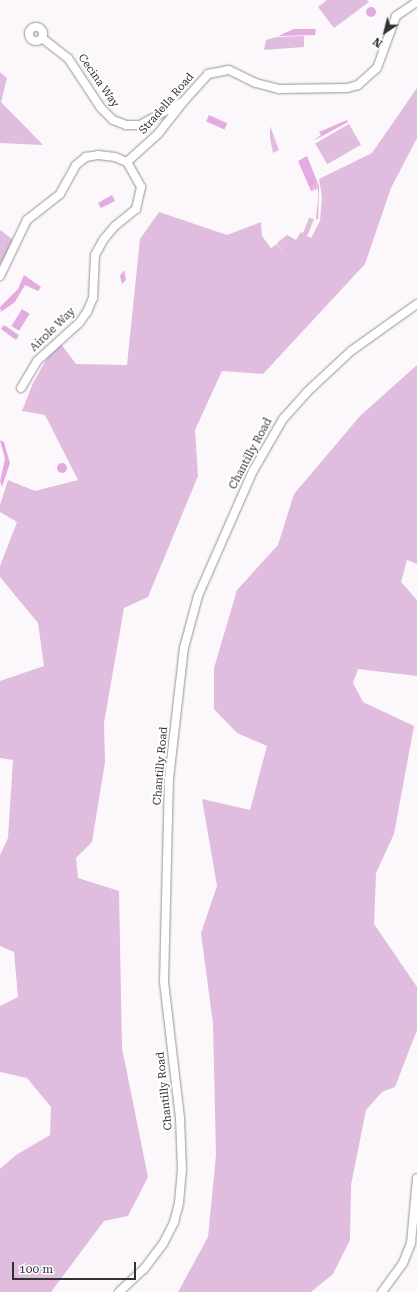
<!DOCTYPE html>
<style>
body{margin:0}
#map{position:relative;width:417px;height:1292px;overflow:hidden;background:#fbf7fb;font-family:"Roboto Serif",serif}
div>[style]{position:absolute}
.green>*{inset:0;background:#e0bcde;transform-origin:0 0}
.water>*{inset:0;background:#e4abe1;transform-origin:0 0}
.round{border-radius:50%}
.roads{filter:drop-shadow(0 0 1px #969296) drop-shadow(0 0 1px #969296)}
.minor>*{height:8px;margin:-4px;padding:0 4px;transform-origin:4px;border-radius:4px;background:#fff}
.minor>.ring{margin:-4px;padding:0;box-sizing:content-box;background:none;border:8px solid #fff;border-radius:50%}
span{translate:-50% -50%;white-space:nowrap;text-align:center;line-height:1.15;-webkit-text-stroke:4px #fff;paint-order:stroke}
.street-label{font-size:11px;color:#333133}
.north{position:absolute;left:365px;top:12px;width:40px;height:40px;-webkit-text-stroke:3px #fff;paint-order:stroke;rotate:215deg;font-size:11px;font-weight:700;line-height:16px;text-align:center;color:#333133}
.north::after{content:'';display:block;margin:auto;width:14px;height:18px;background:#333133;clip-path:polygon(50% 0,100% 100%,50% 72%,0 100%)}
.scale{position:absolute;left:12px;top:1262px;width:124px;height:18px;box-sizing:border-box;border:2px solid #333133;border-top:0;padding-left:5px;font-size:12px;line-height:14px;white-space:nowrap;color:#333133;-webkit-text-stroke:3px #fff;paint-order:stroke}
</style>
<div id="map">
<div class="green">
<i style="clip-path:polygon(327px 0,367px 0,369px 2px,334px 28px,318px 7px)"></i>
<i style="clip-path:polygon(304px 36px,304px 47px,264px 50px,266px 40px,277px 37px)"></i>
<i style="clip-path:polygon(0 72px,7px 78px,1px 102px,43px 145px,0 143px)"></i>
<i style="clip-path:polygon(417px 88px,417px 138px,391px 188px,365px 264px,263px 374px,222px 371px,195px 430px,198px 476px,148px 597px,124px 608px,104px 723px,105px 762px,92px 842px,76px 858px,78px 878px,119px 891px,122px 1048px,148px 1177px,128px 1216px,104px 1221px,51px 1292px,0 1292px,0 1169px,16px 1155px,50px 1135px,51px 1107px,27px 1078px,0 1072px,0 1006px,18px 997px,14px 952px,0 946px,0 855px,8px 838px,13px 760px,0 758px,0 681px,44px 666px,38px 623px,0 577px,0 566px,17px 522px,0 512px,0 505px,8px 480px,35px 491px,78px 480px,45px 415px,22px 411px,33px 383px,49px 355px,61px 344px,76px 364px,127px 365px,140px 239px,159px 212px,227px 235px,261px 222px,262px 236px,271px 248px,277px 244px,285px 254px,277px 243px,287px 235px,296px 240px,301px 232px,303px 233px,309px 218px,314px 219px,306px 239px,308px 236px,311px 238px,320px 221px,322px 197px,319px 179px,372px 153px)"></i>
<i style="left:349px;top:124px;width:24px;height:39px;rotate:60deg"></i>
<i style="clip-path:polygon(270px 126px,279px 150px,273px 153px,270px 138px)"></i>
<i style="clip-path:polygon(0 230px,16px 242px,0 268px)"></i>
<i style="clip-path:polygon(417px 365px,417px 564px,407px 560px,401px 582px,417px 600px,417px 676px,358px 669px,353px 683px,363px 702px,414px 726px,394px 834px,376px 873px,374px 924px,417px 987px,417px 1030px,395px 1087px,382px 1092px,366px 1110px,351px 1185px,350px 1240px,333px 1274px,311px 1292px,178px 1292px,208px 1237px,216px 1155px,213px 1024px,201px 933px,217px 886px,202px 799px,250px 810px,267px 746px,237px 733px,214px 709px,214px 668px,237px 590px,278px 545px,294px 494px,360px 416px)"></i>
</div>
<div class="water">
<i class="round" style="left:366px;top:7px;width:10px;height:10px"></i>
<i style="clip-path:polygon(294px 29px,316px 29px,315px 35px,278px 36px)"></i>
<i style="left:209px;top:115px;width:20px;height:7px;rotate:24deg"></i>
<i style="clip-path:polygon(347px 120px,348px 122px,313px 141px,321px 135px,319px 132px)"></i>
<i style="clip-path:polygon(307px 156px,319px 186px,318px 219px,316px 219px,318px 199px,318px 190px,315px 178px,317px 189px,315px 190px,313px 184px,314px 190px,311px 191px,298px 161px)"></i>
<i style="clip-path:polygon(112px 195px,115px 201px,101px 208px,98px 203px)"></i>
<i style="clip-path:polygon(124px 270px,126px 280px,122px 284px,120px 276px)"></i>
<i style="clip-path:polygon(24px 275px,41px 287px,38px 291px,25px 285px,15px 302px,1px 312px,0 307px,18px 289px)"></i>
<i style="left:22px;top:309px;width:9px;height:20px;rotate:32deg"></i>
<i style="clip-path:polygon(4px 325px,19px 335px,16px 340px,1px 329px)"></i>
<i style="clip-path:polygon(0 440px,4px 442px,10px 463px,2px 487px,0 481px,5px 459px)"></i>
<i class="round" style="left:57px;top:463px;width:10px;height:10px"></i>
</div>
<div class="roads">
<div class="minor">
<i class="ring" style="left:29px;top:27px;width:6px;height:6px"></i>
<i style="left:42px;top:38px;width:33px;rotate:38deg"></i>
<i style="left:68px;top:58px;width:60px;rotate:56.6deg"></i>
<i style="left:101px;top:108px;width:17px;rotate:45deg"></i>
<i style="left:113px;top:120px;width:14px;rotate:21deg"></i>
<i style="left:126px;top:125px;width:14px"></i>
<i style="left:140px;top:125px;width:46px;rotate:-28.8deg"></i>
<i style="left:0;top:276px;width:62px;rotate:-64.3deg"></i>
<i style="left:27px;top:220px;width:42px;rotate:-38.2deg"></i>
<i style="left:60px;top:194px;width:33px;rotate:-61deg"></i>
<i style="left:76px;top:165px;width:13px;rotate:-39deg"></i>
<i style="left:86px;top:157px;width:12px;rotate:-9deg"></i>
<i style="left:98px;top:155px;width:17px;rotate:7deg"></i>
<i style="left:115px;top:157px;width:13px;rotate:23deg"></i>
<i style="left:127px;top:162px;width:42px;rotate:-42.1deg"></i>
<i style="left:158px;top:134px;width:41px;rotate:-52deg"></i>
<i style="left:183px;top:102px;width:38px;rotate:-48deg"></i>
<i style="left:208px;top:74px;width:21px;rotate:-11deg"></i>
<i style="left:229px;top:70px;width:30px;rotate:26deg"></i>
<i style="left:256px;top:83px;width:24px;rotate:15deg"></i>
<i style="left:279px;top:89px;width:68px;rotate:-0.8deg"></i>
<i style="left:347px;top:88px;width:11px;rotate:-15deg"></i>
<i style="left:358px;top:85px;width:25px;rotate:-42deg"></i>
<i style="left:377px;top:68px;width:55px;rotate:-69.9deg"></i>
<i style="left:396px;top:16px;width:25px;rotate:-34deg"></i>
<i style="left:21px;top:388px;width:31px;rotate:-59deg"></i>
<i style="left:37px;top:361px;width:57px;rotate:-42.1deg"></i>
<i style="left:79px;top:323px;width:14px;rotate:-54deg"></i>
<i style="left:87px;top:312px;width:15px;rotate:-67deg"></i>
<i style="left:93px;top:298px;width:43px;rotate:-87.3deg"></i>
<i style="left:95px;top:255px;width:18px;rotate:-61deg"></i>
<i style="left:104px;top:239px;width:17px;rotate:-50deg"></i>
<i style="left:115px;top:226px;width:27px;rotate:-39deg"></i>
<i style="left:136px;top:209px;width:23px;rotate:-77deg"></i>
<i style="left:141px;top:187px;width:29px;rotate:-119deg"></i>
<i style="left:119px;top:1292px;width:34px;rotate:-43deg"></i>
<i style="left:144px;top:1269px;width:31px;rotate:-53deg"></i>
<i style="left:163px;top:1244px;width:25px;rotate:-63deg"></i>
<i style="left:174px;top:1222px;width:20px;rotate:-75deg"></i>
<i style="left:179px;top:1203px;width:33px;rotate:-85deg"></i>
<i style="left:182px;top:1170px;width:52px;rotate:-92.2deg"></i>
<i style="left:180px;top:1118px;width:137px;rotate:-96.7deg"></i>
<i style="left:164px;top:982px;width:203px;rotate:-88.6deg"></i>
<i style="left:169px;top:779px;width:132px;rotate:-83.5deg"></i>
<i style="left:184px;top:648px;width:54px;rotate:-74.9deg"></i>
<i style="left:198px;top:596px;width:137px;rotate:-66.3deg"></i>
<i style="left:253px;top:471px;width:60px;rotate:-60deg"></i>
<i style="left:283px;top:419px;width:36px;rotate:-48deg"></i>
<i style="left:307px;top:392px;width:60px;rotate:-43deg"></i>
<i style="left:351px;top:351px;width:81px;rotate:-35.5deg"></i>
<i style="left:382px;top:1292px;width:36px;rotate:-54deg"></i>
<i style="left:403px;top:1263px;width:22px;rotate:-68deg"></i>
<i style="left:411px;top:1243px;width:65px;rotate:-84.7deg"></i>
</div>
</div>
<div class="street-label">
<span style="left:98px;top:81px;rotate:55deg">Cecina Way</span>
<span style="left:167px;top:104px;rotate:-49deg">Stradella Road</span>
<span style="left:53px;top:330px;rotate:-44deg">Airole Way</span>
<span style="left:251px;top:454px;rotate:-62deg">Chantilly Road</span>
<span style="left:161px;top:766px;rotate:-85deg">Chantilly Road</span>
<span style="left:165px;top:1091px;rotate:-96deg">Chantilly Road</span>
</div>
<div class="north">N</div>
<div class="scale">100 m</div>
</div>
